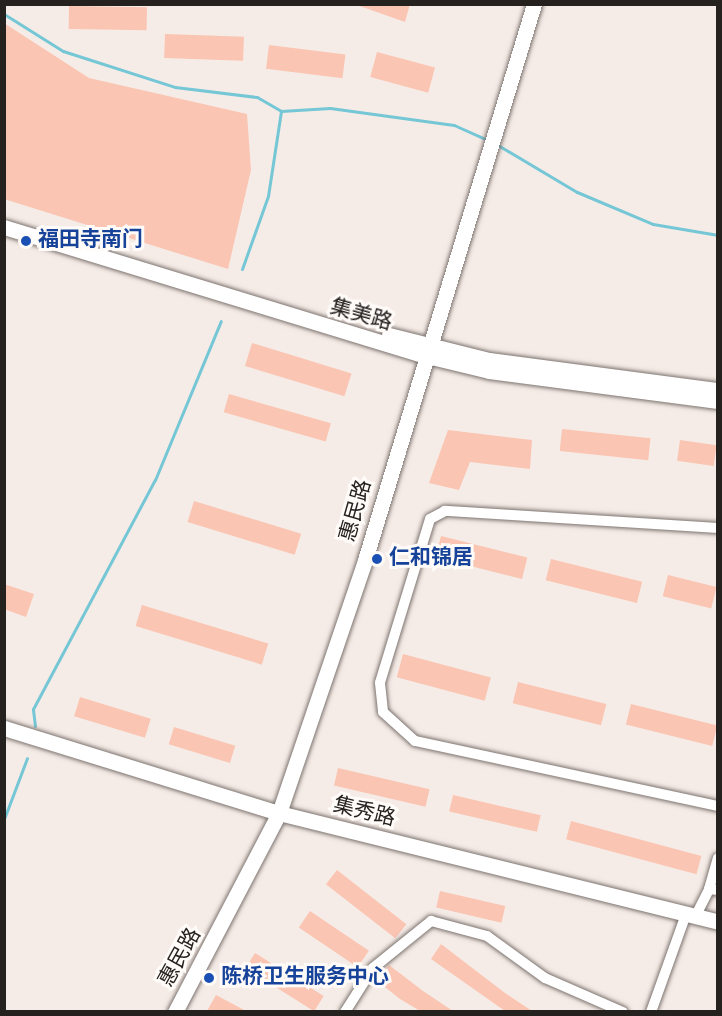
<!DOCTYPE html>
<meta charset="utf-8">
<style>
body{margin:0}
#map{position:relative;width:722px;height:1016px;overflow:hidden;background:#f6ece7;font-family:Overpass,"Noto Sans SC",sans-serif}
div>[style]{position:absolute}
.stream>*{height:3px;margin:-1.5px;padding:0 1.5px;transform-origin:1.5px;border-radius:1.5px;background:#75c7d6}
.building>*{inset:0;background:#fac5b2;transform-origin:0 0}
.roads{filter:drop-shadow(0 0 2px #7c736f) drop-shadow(0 0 2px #7c736f)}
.street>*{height:10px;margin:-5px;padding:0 5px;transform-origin:5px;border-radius:5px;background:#fff}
.secondary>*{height:15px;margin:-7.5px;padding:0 7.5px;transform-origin:7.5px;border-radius:7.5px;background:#fff}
.dots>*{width:16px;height:16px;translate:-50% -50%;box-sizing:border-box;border:3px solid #fffbf9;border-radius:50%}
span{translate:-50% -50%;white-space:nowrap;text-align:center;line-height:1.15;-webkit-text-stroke:6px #fffbf9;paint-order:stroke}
.transit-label{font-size:21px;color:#164399;font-weight:700}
.left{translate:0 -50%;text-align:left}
.street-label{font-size:21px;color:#25211f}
.frame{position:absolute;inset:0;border:6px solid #25211f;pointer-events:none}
</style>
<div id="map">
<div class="stream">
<i style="left:4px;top:14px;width:70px;rotate:32.1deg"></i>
<i style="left:63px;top:51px;width:118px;rotate:17.8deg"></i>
<i style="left:175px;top:87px;width:83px;rotate:7deg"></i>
<i style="left:257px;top:97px;width:28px;rotate:30deg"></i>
<i style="left:281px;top:111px;width:49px;rotate:-3.5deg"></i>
<i style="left:330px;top:108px;width:125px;rotate:7.8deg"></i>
<i style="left:454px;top:125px;width:37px;rotate:24deg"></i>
<i style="left:496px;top:144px;width:94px;rotate:30.7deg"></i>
<i style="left:577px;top:192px;width:82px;rotate:22.8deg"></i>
<i style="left:653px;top:224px;width:66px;rotate:9.6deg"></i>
<i style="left:242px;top:269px;width:77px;rotate:-70.4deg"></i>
<i style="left:268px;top:196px;width:86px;rotate:-81.3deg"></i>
<i style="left:35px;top:726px;width:17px;rotate:-97deg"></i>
<i style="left:33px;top:709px;width:259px;rotate:-62deg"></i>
<i style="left:155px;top:480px;width:172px;rotate:-67.5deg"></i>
<i style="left:4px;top:819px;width:65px;rotate:-69.3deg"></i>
</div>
<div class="building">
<i style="clip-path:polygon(354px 4px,410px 4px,405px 22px)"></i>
<i style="left:69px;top:6px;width:78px;height:23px;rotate:1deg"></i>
<i style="clip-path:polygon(4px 23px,89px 78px,247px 114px,251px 170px,228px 269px,4px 199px)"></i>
<i style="left:165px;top:34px;width:79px;height:24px;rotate:2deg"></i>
<i style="left:269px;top:45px;width:77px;height:24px;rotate:7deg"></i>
<i style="left:377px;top:52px;width:60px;height:26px;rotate:15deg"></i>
<i style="left:252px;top:343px;width:104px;height:24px;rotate:17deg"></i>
<i style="left:229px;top:394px;width:106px;height:19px;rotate:16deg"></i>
<i style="left:562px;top:429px;width:89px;height:22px;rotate:6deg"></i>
<i style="clip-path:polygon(448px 430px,532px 440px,530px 469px,470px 462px,459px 490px,429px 483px)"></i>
<i style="left:680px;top:440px;width:37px;height:21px;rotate:8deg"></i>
<i style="left:194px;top:501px;width:112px;height:22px;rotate:17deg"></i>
<i style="left:441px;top:536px;width:89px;height:22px;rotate:14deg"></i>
<i style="left:551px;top:559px;width:94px;height:22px;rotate:14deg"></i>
<i style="left:668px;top:575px;width:50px;height:22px;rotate:14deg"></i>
<i style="clip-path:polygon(4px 584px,34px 594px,26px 617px,4px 609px)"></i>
<i style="left:142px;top:605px;width:132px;height:22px;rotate:17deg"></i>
<i style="left:403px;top:654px;width:91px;height:24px;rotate:15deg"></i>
<i style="left:518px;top:682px;width:91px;height:22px;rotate:14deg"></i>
<i style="left:80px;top:697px;width:74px;height:20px;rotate:17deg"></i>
<i style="left:631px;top:704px;width:89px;height:21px;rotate:14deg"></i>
<i style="left:174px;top:727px;width:64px;height:18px;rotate:17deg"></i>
<i style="left:338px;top:768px;width:94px;height:18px;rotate:13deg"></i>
<i style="left:453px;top:795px;width:90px;height:17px;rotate:13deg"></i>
<i style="left:571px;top:821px;width:135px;height:19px;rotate:15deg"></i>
<i style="left:337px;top:870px;width:88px;height:18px;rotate:38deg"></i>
<i style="left:440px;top:891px;width:67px;height:17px;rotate:13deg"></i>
<i style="left:310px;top:911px;width:71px;height:20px;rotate:34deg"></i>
<i style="clip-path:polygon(441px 944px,505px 993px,532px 1011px,505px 1011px,431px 959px)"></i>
<i style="left:255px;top:953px;width:81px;height:18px;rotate:32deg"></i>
<i style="clip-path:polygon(389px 965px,423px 991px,453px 1011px,420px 1011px,400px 999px,376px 980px)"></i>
<i style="clip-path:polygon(216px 995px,246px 1011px,207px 1011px)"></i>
</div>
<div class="roads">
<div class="street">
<i style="left:718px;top:528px;width:274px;rotate:-176.4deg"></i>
<i style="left:445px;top:511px;width:17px;rotate:152deg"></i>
<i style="left:430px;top:519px;width:171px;rotate:107deg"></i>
<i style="left:380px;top:683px;width:29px;rotate:84deg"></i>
<i style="left:383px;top:712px;width:43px;rotate:42.2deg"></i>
<i style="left:415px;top:741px;width:310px;rotate:12.1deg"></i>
<i style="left:709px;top:889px;width:32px;rotate:-74deg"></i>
<i style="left:695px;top:917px;width:31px;rotate:-63deg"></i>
<i style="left:709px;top:889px;width:9px;rotate:6deg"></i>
<i style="left:345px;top:1012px;width:52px;rotate:-57.5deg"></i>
<i style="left:373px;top:968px;width:75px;rotate:-39deg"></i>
<i style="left:431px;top:921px;width:58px;rotate:15deg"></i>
<i style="left:487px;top:936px;width:72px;rotate:35.9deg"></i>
<i style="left:545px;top:978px;width:85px;rotate:23.6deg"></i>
<i style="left:651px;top:1012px;width:104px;rotate:-70.3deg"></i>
</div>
<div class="secondary">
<i style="left:4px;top:227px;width:438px;rotate:17deg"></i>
<i style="left:423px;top:355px;width:68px;rotate:13.6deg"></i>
<i style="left:489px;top:371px;width:231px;rotate:7.5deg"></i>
<i style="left:389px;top:335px;width:103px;rotate:14deg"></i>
<i style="left:489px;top:360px;width:231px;rotate:7.5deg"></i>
<i style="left:4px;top:728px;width:288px;rotate:17.2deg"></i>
<i style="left:279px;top:813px;width:452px;rotate:13.9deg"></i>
<i style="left:175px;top:1012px;width:225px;rotate:-62.4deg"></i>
<i style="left:279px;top:813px;width:267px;rotate:-71.2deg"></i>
<i style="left:365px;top:560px;width:581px;rotate:-73.09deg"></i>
</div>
</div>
<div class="dots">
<i style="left:26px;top:241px;background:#1a4fb4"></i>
<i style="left:377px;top:559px;background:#1a4fb4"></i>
<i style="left:209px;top:978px;background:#1a4fb4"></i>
</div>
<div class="transit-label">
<span class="left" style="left:38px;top:241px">福田寺南门</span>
<span class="left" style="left:389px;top:559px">仁和锦居</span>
<span class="left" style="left:221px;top:978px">陈桥卫生服务中心</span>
</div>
<div class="street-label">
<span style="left:361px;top:316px;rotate:16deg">集美路</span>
<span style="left:357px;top:511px;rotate:-74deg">惠民路</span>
<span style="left:364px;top:813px;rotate:14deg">集秀路</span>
<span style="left:181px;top:958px;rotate:-61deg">惠民路</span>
</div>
<div class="frame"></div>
</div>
